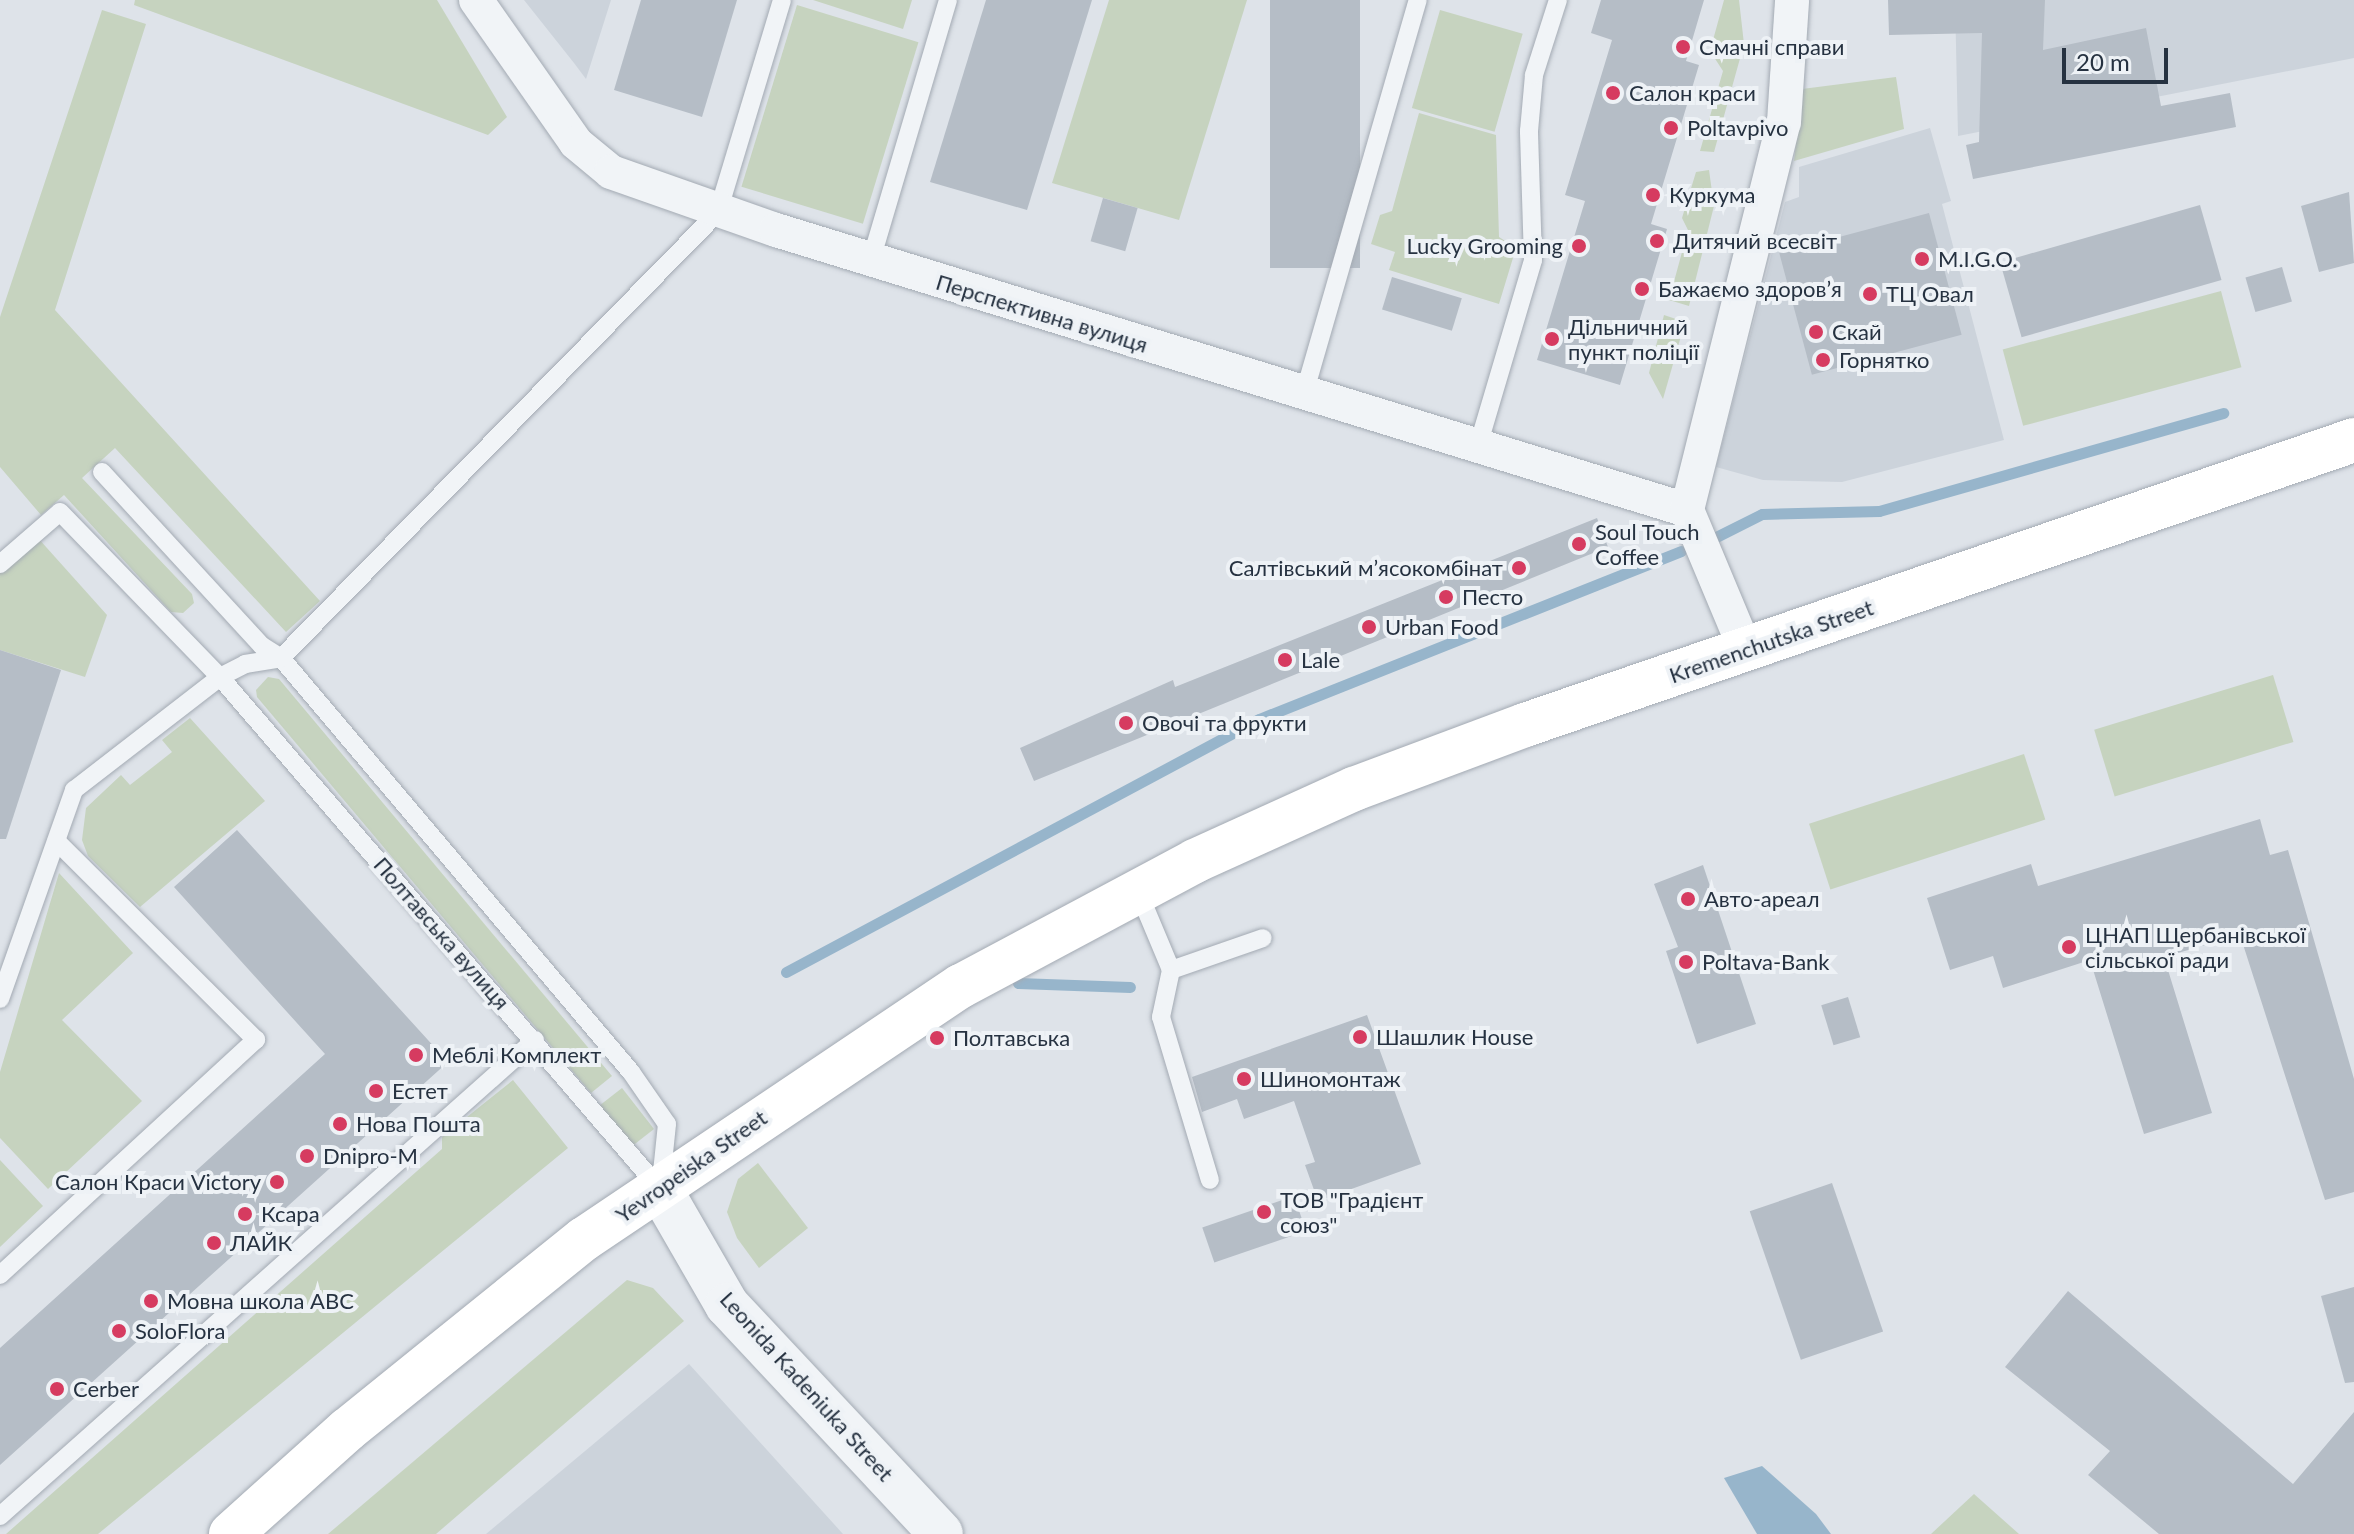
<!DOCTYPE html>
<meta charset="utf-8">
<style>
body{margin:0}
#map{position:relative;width:2354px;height:1534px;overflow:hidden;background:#dee3e9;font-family:Lato,sans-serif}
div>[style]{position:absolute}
.built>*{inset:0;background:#ccd3db}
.green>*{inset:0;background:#c6d3bf;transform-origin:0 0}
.water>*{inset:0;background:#97b5cb}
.stream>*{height:11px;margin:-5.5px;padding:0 5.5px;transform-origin:5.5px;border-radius:5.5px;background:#97b5cb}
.building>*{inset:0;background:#b5bdc6;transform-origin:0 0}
.roads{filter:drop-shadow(0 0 2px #a3aab3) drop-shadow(0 0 2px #a3aab3)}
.service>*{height:18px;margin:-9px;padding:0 9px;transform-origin:9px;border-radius:9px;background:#f1f4f7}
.minor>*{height:34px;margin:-17px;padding:0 17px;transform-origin:17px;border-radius:17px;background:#f1f4f7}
.tertiary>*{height:44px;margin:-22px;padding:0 22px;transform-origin:22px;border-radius:22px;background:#f1f4f7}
.trunk>*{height:44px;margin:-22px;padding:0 22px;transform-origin:22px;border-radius:22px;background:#fff}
.dots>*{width:22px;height:22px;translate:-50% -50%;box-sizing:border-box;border:4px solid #eef2f6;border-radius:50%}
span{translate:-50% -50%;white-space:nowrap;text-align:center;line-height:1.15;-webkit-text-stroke:8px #eef2f6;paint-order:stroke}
.poi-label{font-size:22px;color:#263241}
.left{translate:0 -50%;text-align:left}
.right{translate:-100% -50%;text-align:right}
.street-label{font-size:22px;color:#263241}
.scale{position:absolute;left:2062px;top:48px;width:106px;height:36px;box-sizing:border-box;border:4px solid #263241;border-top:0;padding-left:10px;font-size:24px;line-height:28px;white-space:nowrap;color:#263241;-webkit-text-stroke:6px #eef2f6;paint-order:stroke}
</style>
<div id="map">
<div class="built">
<i style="clip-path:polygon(524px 0,611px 0,586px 79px,574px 63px)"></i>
<i style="clip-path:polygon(1955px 0,2354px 0,2354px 58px,1958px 136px)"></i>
<i style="clip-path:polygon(1930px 128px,1951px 201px,1942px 204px,2004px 440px,1842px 482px,1763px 480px,1716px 467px,1785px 202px,1799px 197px,1799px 167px)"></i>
<i style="clip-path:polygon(689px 1364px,843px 1534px,486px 1534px)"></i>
</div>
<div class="green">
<i style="clip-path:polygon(135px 0,437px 0,507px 117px,488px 135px,134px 5px)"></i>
<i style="clip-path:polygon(813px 0,912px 0,903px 29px)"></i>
<i style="clip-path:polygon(1109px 0,1247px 0,1179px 220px,1052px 183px)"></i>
<i style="clip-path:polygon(1724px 0,1739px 0,1744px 44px,1714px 152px,1700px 151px,1723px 71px,1710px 51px)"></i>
<i style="left:797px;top:5px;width:127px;height:190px;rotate:17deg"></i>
<i style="clip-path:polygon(102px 10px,146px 24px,55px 310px,320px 601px,286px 632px,115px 448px,82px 478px,192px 594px,194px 603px,183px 613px,171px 612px,64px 495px,41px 515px,0 467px,0 317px)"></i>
<i style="left:1440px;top:10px;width:86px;height:102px;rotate:16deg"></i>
<i style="clip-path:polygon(1896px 77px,1904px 129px,1794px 161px,1802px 89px)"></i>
<i style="clip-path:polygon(1419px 113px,1496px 135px,1499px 237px,1516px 248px,1499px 304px,1389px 270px,1395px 252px,1371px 244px,1380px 215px,1392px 211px)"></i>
<i style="clip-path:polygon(1709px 170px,1714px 206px,1689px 306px,1669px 300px,1688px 230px,1682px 218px,1696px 172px)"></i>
<i style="left:2221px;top:291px;width:79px;height:226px;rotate:75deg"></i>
<i style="clip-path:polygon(1664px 315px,1685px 322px,1663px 399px,1649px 373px)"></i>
<i style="clip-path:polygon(38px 538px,107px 615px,85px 677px,0 650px,0 572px)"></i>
<i style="left:2273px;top:675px;width:70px;height:187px;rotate:73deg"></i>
<i style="clip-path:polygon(268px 677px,279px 679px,612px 1076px,591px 1093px,257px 697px,256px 690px)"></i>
<i style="clip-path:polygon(190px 718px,265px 801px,140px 907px,88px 856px,82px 840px,86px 808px,121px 775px,130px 785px,172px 752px,162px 740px)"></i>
<i style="left:2024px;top:754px;width:69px;height:226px;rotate:72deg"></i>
<i style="clip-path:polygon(59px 873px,133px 953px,62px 1020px,142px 1101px,48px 1189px,0 1138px,0 1072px)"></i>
<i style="clip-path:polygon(513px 1080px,568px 1148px,98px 1534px,6px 1534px,442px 1149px,442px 1137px)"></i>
<i style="left:622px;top:1088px;width:52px;height:28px;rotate:52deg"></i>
<i style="clip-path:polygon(0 1160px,43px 1206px,0 1247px)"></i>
<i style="clip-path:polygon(758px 1163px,808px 1228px,759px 1268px,737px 1238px,727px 1212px,738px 1179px)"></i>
<i style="clip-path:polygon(627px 1280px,653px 1288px,684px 1321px,436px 1534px,328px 1534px)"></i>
<i style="clip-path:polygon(1974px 1494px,2019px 1534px,1931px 1534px)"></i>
</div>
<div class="water">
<i style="clip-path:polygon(1762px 1466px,1816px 1514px,1831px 1534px,1757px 1534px,1724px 1478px)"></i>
</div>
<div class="stream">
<i style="left:1712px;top:539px;width:56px;rotate:-26.6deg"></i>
<i style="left:1762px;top:514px;width:117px;rotate:-1.5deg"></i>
<i style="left:1879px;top:511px;width:358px;rotate:-15.9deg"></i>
<i style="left:786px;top:972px;width:536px;rotate:-28.14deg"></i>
<i style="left:1259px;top:719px;width:454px;rotate:-21.7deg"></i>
<i style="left:1018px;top:983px;width:112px;rotate:2deg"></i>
</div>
<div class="building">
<i style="clip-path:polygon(641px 0,737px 0,702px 117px,614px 90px)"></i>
<i style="clip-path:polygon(986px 0,1092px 0,1027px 210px,930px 182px)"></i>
<i style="left:1270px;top:0;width:90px;height:268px"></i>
<i style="clip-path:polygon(1601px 0,1704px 0,1686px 61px,1699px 65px,1651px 224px,1667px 229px,1620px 385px,1537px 360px,1585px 201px,1565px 195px,1612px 40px,1591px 33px)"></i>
<i style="clip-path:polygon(1888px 0,2045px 0,2043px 50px,2146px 28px,2161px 106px,2230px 93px,2236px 127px,1973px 179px,1966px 145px,1979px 142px,1982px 33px,1889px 35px)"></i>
<i style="clip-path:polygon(2349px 192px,2354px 263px,2319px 272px,2301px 206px)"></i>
<i style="left:1103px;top:198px;width:36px;height:45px;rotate:16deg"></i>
<i style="left:2200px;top:205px;width:78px;height:208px;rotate:74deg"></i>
<i style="left:1929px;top:213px;width:126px;height:155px;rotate:75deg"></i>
<i style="left:2282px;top:267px;width:36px;height:38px;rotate:74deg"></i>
<i style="left:1392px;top:277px;width:73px;height:34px;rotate:17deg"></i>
<i style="clip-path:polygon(1597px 518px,1608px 547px,1034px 781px,1020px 748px,1173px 680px,1175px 687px)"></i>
<i style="clip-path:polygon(0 650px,61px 670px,6px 839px,0 839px)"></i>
<i style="clip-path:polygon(2260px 819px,2270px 855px,2288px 850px,2354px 1079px,2354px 1192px,2325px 1200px,2240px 935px,2164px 957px,2212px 1113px,2144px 1134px,2090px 960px,2003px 988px,1993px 956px,1950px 970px,1927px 898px,2031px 864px,2038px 886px)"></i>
<i style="clip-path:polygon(237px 830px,448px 1062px,0 1465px,0 1348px,325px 1054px,174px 887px)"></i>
<i style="clip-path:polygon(1703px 865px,1756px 1024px,1697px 1044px,1666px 951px,1678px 947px,1654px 884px)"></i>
<i style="left:1848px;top:997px;width:42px;height:28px;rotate:73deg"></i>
<i style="clip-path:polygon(1367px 1015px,1421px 1164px,1318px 1201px,1305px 1165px,1315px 1162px,1294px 1101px,1244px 1119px,1237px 1099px,1202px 1112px,1192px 1077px)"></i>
<i style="left:1832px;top:1183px;width:157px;height:87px;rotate:71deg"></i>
<i style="left:1294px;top:1196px;width:37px;height:97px;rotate:71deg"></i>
<i style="clip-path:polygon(2354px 1287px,2354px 1382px,2345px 1383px,2321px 1296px)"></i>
<i style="clip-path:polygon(2068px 1291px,2293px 1484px,2354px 1412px,2354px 1534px,2159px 1534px,2088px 1475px,2110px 1451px,2005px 1367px)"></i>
</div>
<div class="roads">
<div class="service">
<i style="left:871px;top:260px;width:271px;rotate:-73.5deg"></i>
<i style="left:1304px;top:394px;width:410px;rotate:-73.9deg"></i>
<i style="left:1478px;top:446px;width:194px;rotate:-73.5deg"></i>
<i style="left:1533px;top:260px;width:129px;rotate:-91.8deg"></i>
<i style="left:1529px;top:131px;width:56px;rotate:-84.9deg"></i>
<i style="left:1534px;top:75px;width:79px;rotate:-72.3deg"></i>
<i style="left:102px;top:472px;width:236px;rotate:47.4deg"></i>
<i style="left:262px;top:646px;width:22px;rotate:32deg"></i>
<i style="left:281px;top:658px;width:542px;rotate:49.79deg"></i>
<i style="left:631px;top:1072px;width:63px;rotate:55.3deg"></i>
<i style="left:667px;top:1124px;width:58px;rotate:95.9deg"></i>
<i style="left:0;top:564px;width:79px;rotate:-40.9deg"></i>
<i style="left:60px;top:512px;width:230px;rotate:45.9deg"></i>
<i style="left:220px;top:677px;width:675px;rotate:49.33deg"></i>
<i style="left:281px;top:658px;width:624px;rotate:-45.58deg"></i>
<i style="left:718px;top:212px;width:221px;rotate:-73.2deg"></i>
<i style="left:1138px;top:891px;width:86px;rotate:67.3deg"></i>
<i style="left:1171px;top:970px;width:48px;rotate:102deg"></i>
<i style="left:1161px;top:1017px;width:170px;rotate:73.3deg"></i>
<i style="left:1171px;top:970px;width:97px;rotate:-19.2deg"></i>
<i style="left:0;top:999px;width:222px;rotate:-70.5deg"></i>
<i style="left:74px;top:790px;width:185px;rotate:-37.7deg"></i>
<i style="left:220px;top:677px;width:28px;rotate:-27deg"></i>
<i style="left:245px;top:664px;width:36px;rotate:-9deg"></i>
<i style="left:0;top:1275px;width:348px;rotate:-42.6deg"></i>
<i style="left:256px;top:1040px;width:282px;rotate:-135.1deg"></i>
<i style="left:0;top:1516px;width:716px;rotate:-41.66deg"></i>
</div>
<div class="minor">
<i style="left:476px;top:0;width:174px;rotate:55deg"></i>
<i style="left:576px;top:143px;width:45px;rotate:39.6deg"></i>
<i style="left:611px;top:172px;width:175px;rotate:19.4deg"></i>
<i style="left:776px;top:230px;width:953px;rotate:17.09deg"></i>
<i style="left:1746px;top:651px;width:153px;rotate:-112.7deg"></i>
<i style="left:1687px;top:510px;width:400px;rotate:-76deg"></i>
<i style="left:1784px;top:122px;width:122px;rotate:-86.2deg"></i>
</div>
<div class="tertiary">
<i style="left:660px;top:1189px;width:134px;rotate:60deg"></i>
<i style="left:727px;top:1305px;width:313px;rotate:46.9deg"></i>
</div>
<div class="trunk">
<i style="left:231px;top:1534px;width:156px;rotate:-41.9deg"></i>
<i style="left:347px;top:1430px;width:304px;rotate:-38.9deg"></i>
<i style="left:584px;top:1239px;width:454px;rotate:-33.9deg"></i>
<i style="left:961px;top:986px;width:265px;rotate:-28.1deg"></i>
<i style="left:1195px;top:861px;width:175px;rotate:-24.4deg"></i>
<i style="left:1354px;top:789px;width:183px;rotate:-20.5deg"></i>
<i style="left:1525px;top:725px;width:877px;rotate:-18.97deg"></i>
</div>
</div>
<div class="dots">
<i style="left:1683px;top:47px;background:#d63b60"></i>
<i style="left:1613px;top:93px;background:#d63b60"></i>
<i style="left:1671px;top:128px;background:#d63b60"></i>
<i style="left:1653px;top:195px;background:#d63b60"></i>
<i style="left:1657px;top:241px;background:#d63b60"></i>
<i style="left:1579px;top:246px;background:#d63b60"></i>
<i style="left:1922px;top:259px;background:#d63b60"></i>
<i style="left:1642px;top:289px;background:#d63b60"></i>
<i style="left:1870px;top:294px;background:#d63b60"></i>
<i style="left:1816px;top:332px;background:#d63b60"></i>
<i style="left:1552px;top:339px;background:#d63b60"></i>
<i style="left:1823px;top:360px;background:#d63b60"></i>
<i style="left:1579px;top:544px;background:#d63b60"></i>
<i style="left:1519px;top:568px;background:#d63b60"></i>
<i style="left:1446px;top:597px;background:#d63b60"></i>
<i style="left:1369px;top:627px;background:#d63b60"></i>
<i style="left:1285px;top:660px;background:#d63b60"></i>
<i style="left:1126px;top:723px;background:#d63b60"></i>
<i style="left:1688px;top:899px;background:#d63b60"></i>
<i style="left:2069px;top:947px;background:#d63b60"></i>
<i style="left:1686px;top:962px;background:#d63b60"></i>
<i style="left:1360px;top:1037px;background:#d63b60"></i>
<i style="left:937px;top:1038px;background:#d63b60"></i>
<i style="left:416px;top:1055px;background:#d63b60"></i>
<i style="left:1244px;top:1079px;background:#d63b60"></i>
<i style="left:376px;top:1091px;background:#d63b60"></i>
<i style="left:340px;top:1124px;background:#d63b60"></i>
<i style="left:307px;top:1156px;background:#d63b60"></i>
<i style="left:277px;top:1182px;background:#d63b60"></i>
<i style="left:1264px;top:1212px;background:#d63b60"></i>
<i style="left:245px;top:1214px;background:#d63b60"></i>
<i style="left:214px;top:1243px;background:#d63b60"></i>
<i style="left:151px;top:1301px;background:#d63b60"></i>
<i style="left:119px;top:1331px;background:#d63b60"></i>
<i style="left:57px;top:1389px;background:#d63b60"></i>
</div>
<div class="poi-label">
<span class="left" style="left:1699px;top:47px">Смачні справи</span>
<span class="left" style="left:1629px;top:93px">Салон краси</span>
<span class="left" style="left:1687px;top:128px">Poltavpivo</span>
<span class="left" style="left:1669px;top:195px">Куркума</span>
<span class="left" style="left:1673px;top:241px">Дитячий всесвіт</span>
<span class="right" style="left:1563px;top:246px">Lucky Grooming</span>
<span class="left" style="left:1938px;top:259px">M.I.G.O.</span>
<span class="left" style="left:1658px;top:289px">Бажаємо здоровʼя</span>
<span class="left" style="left:1886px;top:294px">ТЦ Овал</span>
<span class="left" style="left:1568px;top:339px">Дільничний<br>пункт поліції</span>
<span class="left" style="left:1832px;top:332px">Скай</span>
<span class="left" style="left:1839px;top:360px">Горнятко</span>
<span class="left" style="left:1595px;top:544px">Soul Touch<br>Coffee</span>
<span class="right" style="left:1503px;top:568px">Салтівський мʼясокомбінат</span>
<span class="left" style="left:1462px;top:597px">Песто</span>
<span class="left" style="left:1385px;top:627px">Urban Food</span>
<span class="left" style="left:1301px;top:660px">Lale</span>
<span class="left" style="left:1142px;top:723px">Овочі та фрукти</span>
<span class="left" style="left:1704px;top:899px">Авто-ареал</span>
<span class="left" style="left:2085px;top:947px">ЦНАП Щербанівської<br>сільської ради</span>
<span class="left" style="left:1702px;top:962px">Poltava-Bank</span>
<span class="left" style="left:1376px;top:1037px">Шашлик House</span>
<span class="left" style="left:953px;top:1038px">Полтавська</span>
<span class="left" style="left:432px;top:1055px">Меблі Комплект</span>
<span class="left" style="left:1260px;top:1079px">Шиномонтаж</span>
<span class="left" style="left:392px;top:1091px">Естет</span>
<span class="left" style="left:356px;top:1124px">Нова Пошта</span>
<span class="left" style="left:323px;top:1156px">Dnipro-M</span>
<span class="right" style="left:261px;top:1182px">Салон Краси Victory</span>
<span class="left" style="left:1280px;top:1212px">ТОВ "Градієнт<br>союз"</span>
<span class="left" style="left:261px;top:1214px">Ксара</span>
<span class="left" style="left:230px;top:1243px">ЛАЙК</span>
<span class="left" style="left:167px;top:1301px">Мовна школа ABC</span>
<span class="left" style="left:135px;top:1331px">SoloFlora</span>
<span class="left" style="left:73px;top:1389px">Cerber</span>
</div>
<div class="street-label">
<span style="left:1042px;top:313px;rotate:17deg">Перспективна вулиця</span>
<span style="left:1771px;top:641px;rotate:-19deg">Kremenchutska Street</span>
<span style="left:442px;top:933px;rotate:49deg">Полтавська вулиця</span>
<span style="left:691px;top:1166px;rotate:-35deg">Yevropeiska Street</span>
<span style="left:807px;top:1386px;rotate:48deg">Leonida Kadeniuka Street</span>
</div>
<div class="scale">20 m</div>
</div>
